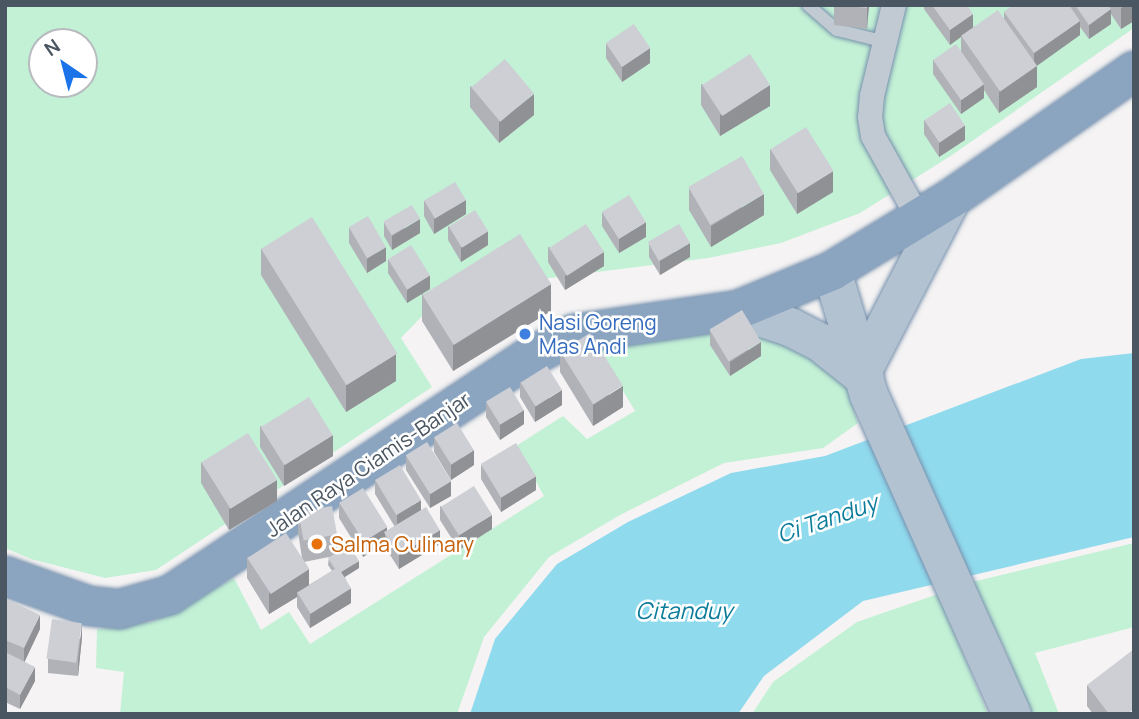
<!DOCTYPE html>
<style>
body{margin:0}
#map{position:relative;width:1139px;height:719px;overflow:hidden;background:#f5f3f3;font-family:Manrope,sans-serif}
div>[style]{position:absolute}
.green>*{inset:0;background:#c3f1d5}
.water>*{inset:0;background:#90daee}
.roads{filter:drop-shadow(0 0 2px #7690ad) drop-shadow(0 0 2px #7690ad)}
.lane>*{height:12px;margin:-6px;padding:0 6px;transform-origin:6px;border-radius:6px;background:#c1cad2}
.street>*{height:24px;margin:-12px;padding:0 12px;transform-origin:12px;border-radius:12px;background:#c1cad2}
.primary>*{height:38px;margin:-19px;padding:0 19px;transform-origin:19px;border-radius:19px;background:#b3c2d1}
.highway>*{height:38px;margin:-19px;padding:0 19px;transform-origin:19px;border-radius:19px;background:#8ba5c1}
.wall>*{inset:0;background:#b0b2b7}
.shaded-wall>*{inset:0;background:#909195}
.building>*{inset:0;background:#cdcfd5;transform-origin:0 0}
.dots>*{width:19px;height:19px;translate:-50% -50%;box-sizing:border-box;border:4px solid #fff;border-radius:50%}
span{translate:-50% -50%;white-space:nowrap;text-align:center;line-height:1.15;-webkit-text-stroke:5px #fff;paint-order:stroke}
.shop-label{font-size:21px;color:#366cbe}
.left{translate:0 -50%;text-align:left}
.street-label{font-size:21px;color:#4a5661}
.food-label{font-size:21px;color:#c56008}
.water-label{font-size:23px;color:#0c7c9b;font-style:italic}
.frame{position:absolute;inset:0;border:7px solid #4a5661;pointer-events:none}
.north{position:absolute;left:28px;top:28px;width:70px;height:70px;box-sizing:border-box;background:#fff;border:2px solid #b7bbc0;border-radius:50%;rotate:325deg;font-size:19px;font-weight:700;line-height:28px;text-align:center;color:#4a5661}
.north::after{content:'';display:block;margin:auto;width:24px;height:32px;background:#1a73e8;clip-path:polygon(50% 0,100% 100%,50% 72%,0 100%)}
</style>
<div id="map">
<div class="green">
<i style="clip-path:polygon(evenodd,5px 5px,1134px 5px,1134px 28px,952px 155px,860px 213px,781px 243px,708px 258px,446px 291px,401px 338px,432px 387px,156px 570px,105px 578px,31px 559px,5px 548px,5px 5px,42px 42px,84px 42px,84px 84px,42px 84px,42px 42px)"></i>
<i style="clip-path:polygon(718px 326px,779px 337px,843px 376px,858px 423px,823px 448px,724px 463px,620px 515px,549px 557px,484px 637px,457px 714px,120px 714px,124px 672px,96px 668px,97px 629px,152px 622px,234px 578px,261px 630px,289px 612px,310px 644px,544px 496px,516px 446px,563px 416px,587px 439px,635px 411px,599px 350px)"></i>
<i style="clip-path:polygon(1134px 543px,1134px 627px,1035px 653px,1059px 714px,1029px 714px,1007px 654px,972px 582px)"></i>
<i style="clip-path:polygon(938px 594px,988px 714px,752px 714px,773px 682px,857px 622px)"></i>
</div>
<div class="water">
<i style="clip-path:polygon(1134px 353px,1134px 537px,863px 601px,764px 676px,738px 714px,470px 714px,495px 639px,557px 564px,628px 522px,731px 473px,825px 456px,1081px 359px)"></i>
</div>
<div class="roads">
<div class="lane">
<i style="left:808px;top:5px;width:38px;rotate:41deg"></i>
<i style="left:837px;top:30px;width:50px;rotate:13.8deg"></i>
</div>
<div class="street">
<i style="left:894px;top:5px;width:94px;rotate:103.6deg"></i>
<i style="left:872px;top:96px;width:21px;rotate:95deg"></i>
<i style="left:870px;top:117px;width:19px;rotate:81deg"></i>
<i style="left:873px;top:136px;width:95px;rotate:61deg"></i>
</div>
<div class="primary">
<i style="left:832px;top:271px;width:129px;rotate:73.4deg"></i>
<i style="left:869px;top:395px;width:350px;rotate:65.9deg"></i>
<i style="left:738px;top:310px;width:55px;rotate:18.1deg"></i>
<i style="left:790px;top:327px;width:35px;rotate:27deg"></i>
<i style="left:821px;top:343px;width:56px;rotate:38.5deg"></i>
<i style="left:862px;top:372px;width:196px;rotate:-62.7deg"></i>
</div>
<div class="highway">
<i style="left:5px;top:576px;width:89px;rotate:19.7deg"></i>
<i style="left:89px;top:606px;width:31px;rotate:6deg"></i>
<i style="left:120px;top:609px;width:52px;rotate:-15.6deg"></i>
<i style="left:170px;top:595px;width:426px;rotate:-33.5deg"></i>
<i style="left:525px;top:360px;width:55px;rotate:-28deg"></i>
<i style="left:574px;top:334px;width:166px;rotate:-8.3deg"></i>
<i style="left:738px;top:310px;width:102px;rotate:-22.5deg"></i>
<i style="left:832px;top:271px;width:140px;rotate:-31.3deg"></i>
<i style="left:952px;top:198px;width:222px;rotate:-34.9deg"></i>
</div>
</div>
<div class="wall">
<i style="clip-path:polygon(834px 5px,869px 5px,867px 29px,834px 25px)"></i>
<i style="clip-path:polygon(924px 5px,967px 5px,973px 27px,1004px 19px,1004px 12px,1014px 5px,1134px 5px,1134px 21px,1121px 29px,1111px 14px,1111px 24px,1089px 39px,1080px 27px,1080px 35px,1036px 66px,1037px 87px,999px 113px,984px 90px,984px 98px,961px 114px,933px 74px,933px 60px,961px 51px,961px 37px,950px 45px,924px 9px)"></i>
<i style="clip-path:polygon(606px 43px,650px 63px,622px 82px,606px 58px)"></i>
<i style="clip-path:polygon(701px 84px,770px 106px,720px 136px,701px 105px)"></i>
<i style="clip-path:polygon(470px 86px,534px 115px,499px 143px,470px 107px)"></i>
<i style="clip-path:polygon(924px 120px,965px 140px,939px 157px,924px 134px)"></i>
<i style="clip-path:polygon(770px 149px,833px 192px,797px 214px,770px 170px)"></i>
<i style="clip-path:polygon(689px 189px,764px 215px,711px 247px,689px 210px)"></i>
<i style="clip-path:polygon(424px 201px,466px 214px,434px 234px,424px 216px)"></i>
<i style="clip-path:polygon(602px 212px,646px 237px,619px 253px,602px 226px)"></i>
<i style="clip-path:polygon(384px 222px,420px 233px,392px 250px,384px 236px)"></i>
<i style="clip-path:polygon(448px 226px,488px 245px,461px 262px,448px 240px)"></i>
<i style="clip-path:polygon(349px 228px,386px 261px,367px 273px,349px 243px)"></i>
<i style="clip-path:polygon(649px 243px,690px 257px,660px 275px,649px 257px)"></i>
<i style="clip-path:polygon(548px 247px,604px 266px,565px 290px,548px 262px)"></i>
<i style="clip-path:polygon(261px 248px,396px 381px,346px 412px,261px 275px)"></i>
<i style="clip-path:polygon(388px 259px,430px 289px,407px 303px,388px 273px)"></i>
<i style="clip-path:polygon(422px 294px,551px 311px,453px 371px,422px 321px)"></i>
<i style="clip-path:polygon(710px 330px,761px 356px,730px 376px,710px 345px)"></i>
<i style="clip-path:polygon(560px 351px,623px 407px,593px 426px,560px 372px)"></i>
<i style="clip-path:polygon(520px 382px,562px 405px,535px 422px,520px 397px)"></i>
<i style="clip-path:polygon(486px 402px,524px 424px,500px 440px,486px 417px)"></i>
<i style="clip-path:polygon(260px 426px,333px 456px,284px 486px,260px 447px)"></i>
<i style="clip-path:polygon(434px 437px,474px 465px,451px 480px,434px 452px)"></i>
<i style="clip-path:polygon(406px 455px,451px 496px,430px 508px,406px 470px)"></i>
<i style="clip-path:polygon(201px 462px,277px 501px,229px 530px,201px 483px)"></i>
<i style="clip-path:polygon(481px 465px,536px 490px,501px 512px,481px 479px)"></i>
<i style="clip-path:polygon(375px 480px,421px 510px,440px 544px,399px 569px,385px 547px,385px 543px,363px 557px,339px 518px,339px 503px,387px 532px,395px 527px,375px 494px)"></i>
<i style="clip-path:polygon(440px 506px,492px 529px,459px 550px,440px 520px)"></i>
<i style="clip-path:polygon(evenodd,298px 511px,337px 535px,337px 552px,359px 568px,345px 577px,351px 603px,310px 628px,297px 607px,297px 597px,269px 614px,247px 578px,247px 557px,302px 558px,298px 532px,298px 511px,329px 557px,328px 565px,332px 571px,309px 585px,304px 562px,329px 557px)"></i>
<i style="clip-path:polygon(5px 598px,40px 629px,24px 662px,35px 681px,20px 709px,5px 702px)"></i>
<i style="clip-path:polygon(82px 637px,78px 676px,48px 673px,48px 659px)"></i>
<i style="clip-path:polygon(1087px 685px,1134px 714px,1093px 714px,1087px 706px)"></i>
</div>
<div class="shaded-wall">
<i style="clip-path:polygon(867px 5px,869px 5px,867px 29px)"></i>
<i style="clip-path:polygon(1126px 5px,1134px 5px,1134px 21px,1121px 29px,1121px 8px)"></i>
<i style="clip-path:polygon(1111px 9px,1111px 24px,1089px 39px,1089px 25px)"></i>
<i style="clip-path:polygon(973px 14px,973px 28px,950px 45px,950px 30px)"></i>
<i style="clip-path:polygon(1080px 21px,1080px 35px,1034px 68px,1034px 53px)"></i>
<i style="clip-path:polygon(650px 48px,650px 63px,622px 82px,622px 67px)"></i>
<i style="clip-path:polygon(1037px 66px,1037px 87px,999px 113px,999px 92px)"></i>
<i style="clip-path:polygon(984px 84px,984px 98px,961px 114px,961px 100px)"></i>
<i style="clip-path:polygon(770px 85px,770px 106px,720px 136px,720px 115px)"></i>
<i style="clip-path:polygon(534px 94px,534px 115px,499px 143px,499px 122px)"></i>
<i style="clip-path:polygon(965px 125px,965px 140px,939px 157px,939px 142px)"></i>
<i style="clip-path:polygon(833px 171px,833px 192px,797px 214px,797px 193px)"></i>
<i style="clip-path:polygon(764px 194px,764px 215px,711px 247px,711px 226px)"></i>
<i style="clip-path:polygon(466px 200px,466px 214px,434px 234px,434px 219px)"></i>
<i style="clip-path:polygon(420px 219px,420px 233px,392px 250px,392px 236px)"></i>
<i style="clip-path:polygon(646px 222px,646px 237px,619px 253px,619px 239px)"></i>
<i style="clip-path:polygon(488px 231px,488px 245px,461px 262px,461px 247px)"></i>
<i style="clip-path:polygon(690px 243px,690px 257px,660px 275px,660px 261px)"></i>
<i style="clip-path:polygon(386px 247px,386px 261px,367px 273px,367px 259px)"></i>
<i style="clip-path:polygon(604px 252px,604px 266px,565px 290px,565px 276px)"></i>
<i style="clip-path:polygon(430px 275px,430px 289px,407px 303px,407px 289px)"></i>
<i style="clip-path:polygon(551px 284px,551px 311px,453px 371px,453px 344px)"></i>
<i style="clip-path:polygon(761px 342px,761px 356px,730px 376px,730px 362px)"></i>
<i style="clip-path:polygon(396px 354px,396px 381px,346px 412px,346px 385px)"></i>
<i style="clip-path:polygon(623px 386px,623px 407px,593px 426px,593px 405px)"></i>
<i style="clip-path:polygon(562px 390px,562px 405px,535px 422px,535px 407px)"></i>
<i style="clip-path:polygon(524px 410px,524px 424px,500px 440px,500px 425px)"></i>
<i style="clip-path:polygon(333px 435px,333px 456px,284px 486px,284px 465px)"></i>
<i style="clip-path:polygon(474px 450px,474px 465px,451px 480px,451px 465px)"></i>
<i style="clip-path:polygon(536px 476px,536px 490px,501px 512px,501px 498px)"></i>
<i style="clip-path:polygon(277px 480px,277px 501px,229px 530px,229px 509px)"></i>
<i style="clip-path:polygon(451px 481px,451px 496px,430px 508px,430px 494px)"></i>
<i style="clip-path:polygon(421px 500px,421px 514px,397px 530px,397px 515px)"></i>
<i style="clip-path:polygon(492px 515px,492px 529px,459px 550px,459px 535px)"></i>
<i style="clip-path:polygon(387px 527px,387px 537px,385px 533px,385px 543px,363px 557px,363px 542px)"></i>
<i style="clip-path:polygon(440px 530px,440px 544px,399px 569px,399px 555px)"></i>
<i style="clip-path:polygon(359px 561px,359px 568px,338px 581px,338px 574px)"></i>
<i style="clip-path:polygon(309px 569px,309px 590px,297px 592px,297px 597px,269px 614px,269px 593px)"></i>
<i style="clip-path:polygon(351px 588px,351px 603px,310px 628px,310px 614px)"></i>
<i style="clip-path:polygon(40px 615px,40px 629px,24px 663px,24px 648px)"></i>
<i style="clip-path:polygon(82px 623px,82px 637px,78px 676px,78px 662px)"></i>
<i style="clip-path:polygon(35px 667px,35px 681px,20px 709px,20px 695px)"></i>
</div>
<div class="building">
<i style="clip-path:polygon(841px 5px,867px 5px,867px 8px)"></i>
<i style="clip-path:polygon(932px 5px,967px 5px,973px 14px,950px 30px)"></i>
<i style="clip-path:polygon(1014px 5px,1069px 5px,1080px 21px,1034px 53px,1004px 12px)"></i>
<i style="clip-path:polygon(1075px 5px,1108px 5px,1111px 9px,1089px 25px)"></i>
<i style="left:998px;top:10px;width:68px;height:45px;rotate:55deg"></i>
<i style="left:634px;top:24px;width:29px;height:34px;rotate:56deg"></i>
<i style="left:956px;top:44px;width:49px;height:28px;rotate:55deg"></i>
<i style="left:750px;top:54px;width:37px;height:57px;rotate:57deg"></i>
<i style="left:505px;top:59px;width:45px;height:44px;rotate:50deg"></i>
<i style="left:950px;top:103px;width:27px;height:31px;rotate:56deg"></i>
<i style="left:806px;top:127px;width:52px;height:42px;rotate:58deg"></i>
<i style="left:742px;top:156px;width:44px;height:62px;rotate:60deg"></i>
<i style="left:455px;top:182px;width:21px;height:36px;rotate:59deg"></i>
<i style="left:629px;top:195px;width:32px;height:32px;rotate:58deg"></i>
<i style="left:412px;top:205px;width:16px;height:33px;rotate:60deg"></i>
<i style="left:475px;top:210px;width:25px;height:31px;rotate:58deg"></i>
<i style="left:368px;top:216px;width:36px;height:22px;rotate:60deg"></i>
<i style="left:312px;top:217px;width:161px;height:60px;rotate:58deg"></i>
<i style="left:586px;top:224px;width:33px;height:44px;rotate:57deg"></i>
<i style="left:679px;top:224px;width:22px;height:36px;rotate:60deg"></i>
<i style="left:520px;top:234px;width:59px;height:115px;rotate:58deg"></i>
<i style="left:411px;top:245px;width:36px;height:27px;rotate:58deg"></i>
<i style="left:742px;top:310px;width:37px;height:38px;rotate:59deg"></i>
<i style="left:590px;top:333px;width:62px;height:35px;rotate:58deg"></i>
<i style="left:547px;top:366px;width:28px;height:31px;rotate:58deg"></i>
<i style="left:510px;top:387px;width:27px;height:28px;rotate:59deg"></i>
<i style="left:309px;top:397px;width:45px;height:57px;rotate:58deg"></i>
<i style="left:457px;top:423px;width:32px;height:27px;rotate:58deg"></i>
<i style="left:248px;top:433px;width:55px;height:55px;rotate:58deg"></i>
<i style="left:427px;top:442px;width:46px;height:25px;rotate:58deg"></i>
<i style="left:516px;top:443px;width:39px;height:41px;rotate:59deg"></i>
<i style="left:400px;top:465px;width:41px;height:29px;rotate:59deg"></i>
<i style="left:474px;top:486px;width:34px;height:39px;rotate:58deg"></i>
<i style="left:363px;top:488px;width:46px;height:28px;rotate:58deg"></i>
<i style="left:332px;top:506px;width:29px;height:34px;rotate:80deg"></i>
<i style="left:426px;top:507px;width:27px;height:49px;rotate:59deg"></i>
<i style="left:286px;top:533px;width:43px;height:46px;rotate:57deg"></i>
<i style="clip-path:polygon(349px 545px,359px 561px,341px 572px,338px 567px,335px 569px,328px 558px)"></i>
<i style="left:338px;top:567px;width:25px;height:48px;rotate:58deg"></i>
<i style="clip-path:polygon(5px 598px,40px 615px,24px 648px,5px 640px)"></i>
<i style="left:52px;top:619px;width:30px;height:40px;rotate:8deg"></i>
<i style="clip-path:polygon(1134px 649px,1134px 709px,1126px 714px,1109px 714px,1087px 685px)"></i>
<i style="clip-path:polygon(5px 652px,35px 667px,20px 695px,5px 687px)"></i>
</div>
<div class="dots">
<i style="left:525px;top:334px;background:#3f7fe0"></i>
<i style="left:317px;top:544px;background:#e8710a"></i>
</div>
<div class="shop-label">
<span class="left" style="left:539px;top:334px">Nasi Goreng<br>Mas Andi</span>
</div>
<div class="street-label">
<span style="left:368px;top:464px;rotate:-34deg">Jalan Raya Ciamis-Banjar</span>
</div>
<div class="food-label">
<span class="left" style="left:331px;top:544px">Salma Culinary</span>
</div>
<div class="water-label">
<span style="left:827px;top:518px;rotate:-19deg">Ci Tanduy</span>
<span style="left:684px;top:610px">Citanduy</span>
</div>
<div class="frame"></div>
<div class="north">N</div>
</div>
